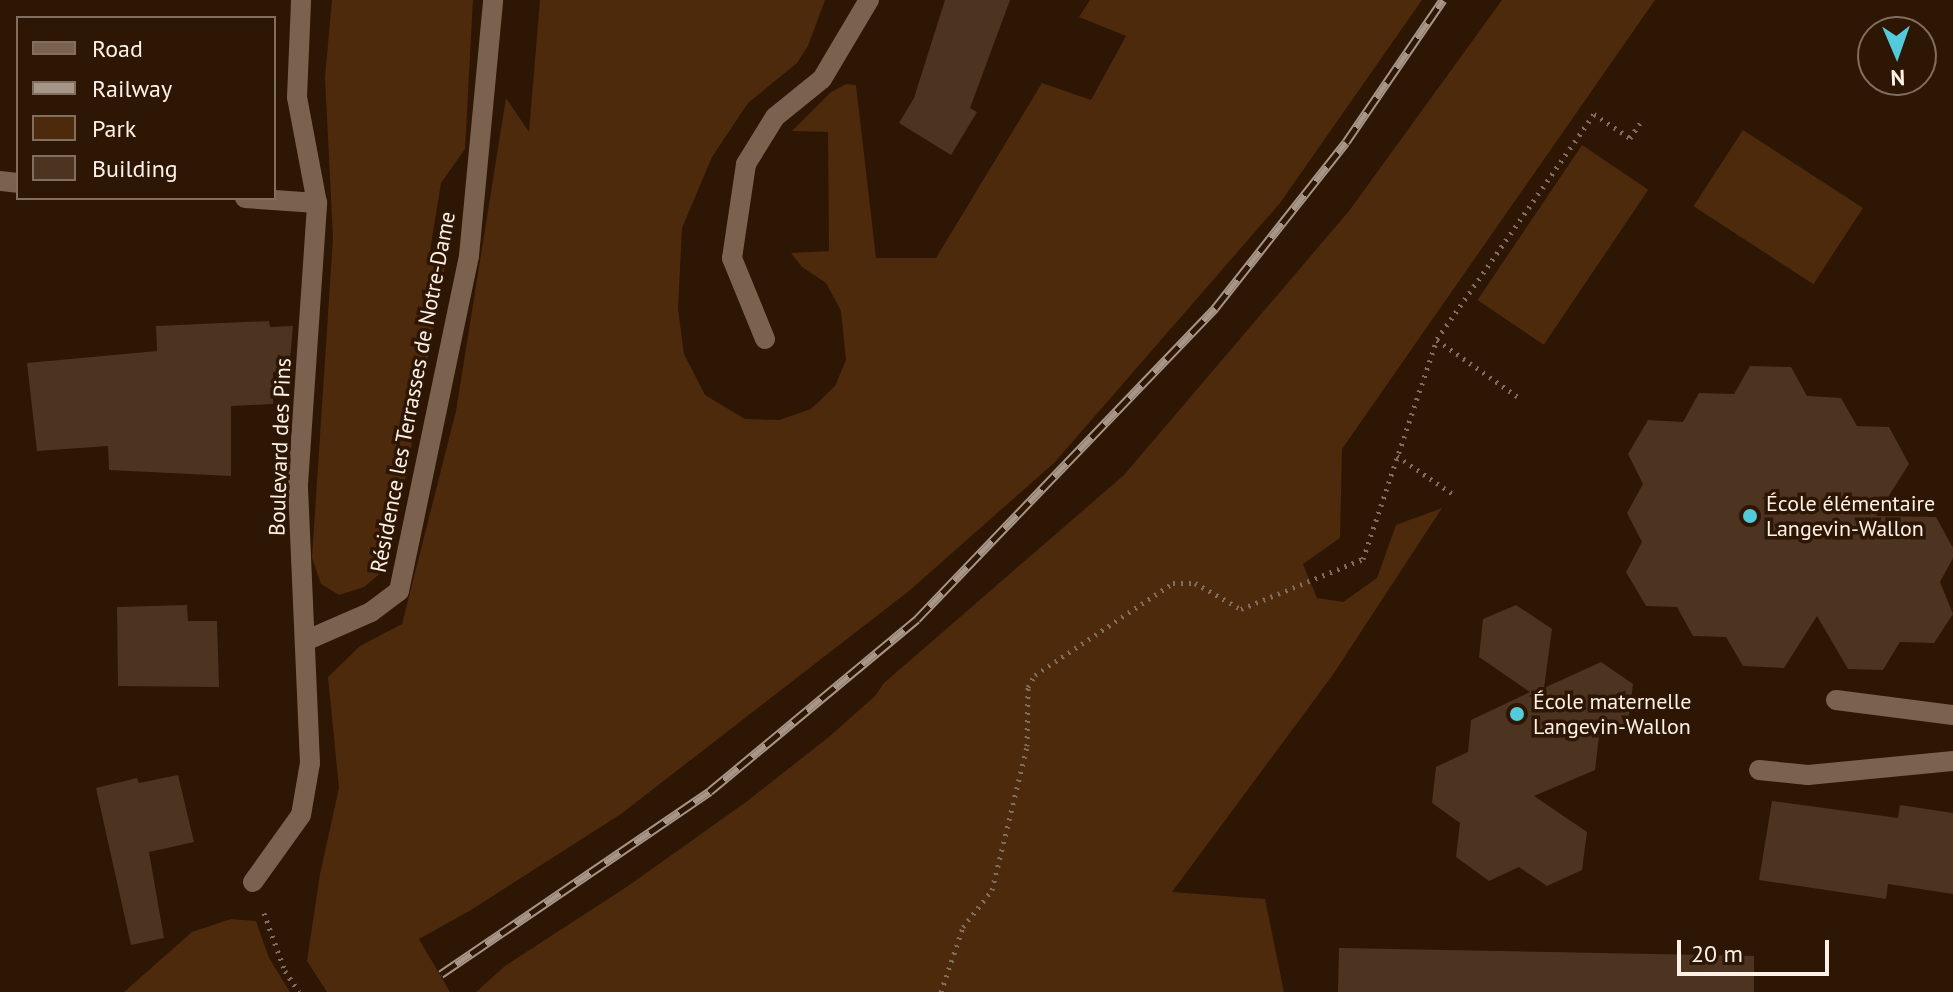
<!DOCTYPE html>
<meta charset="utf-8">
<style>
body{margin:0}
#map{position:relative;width:1953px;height:992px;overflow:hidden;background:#2d1603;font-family:"PT Sans",sans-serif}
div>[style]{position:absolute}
.green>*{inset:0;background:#4d2a0b;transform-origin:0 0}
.building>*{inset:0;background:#4d3420}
.path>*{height:5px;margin-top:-2.5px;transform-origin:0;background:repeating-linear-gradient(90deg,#806d5d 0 2px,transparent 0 8px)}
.service>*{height:20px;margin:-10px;padding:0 10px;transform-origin:10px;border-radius:10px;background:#7b624f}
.minor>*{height:20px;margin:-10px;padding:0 10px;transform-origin:10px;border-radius:10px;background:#7b624f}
.rail>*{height:9px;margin-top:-4.5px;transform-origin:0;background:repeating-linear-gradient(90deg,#2d1603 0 18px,#a79588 0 36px);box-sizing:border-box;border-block:2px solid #a79588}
.dots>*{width:22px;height:22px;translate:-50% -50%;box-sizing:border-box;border:4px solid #2d1603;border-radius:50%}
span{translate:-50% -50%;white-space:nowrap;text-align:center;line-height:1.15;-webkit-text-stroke:7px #2d1603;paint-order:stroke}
.street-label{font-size:22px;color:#fef1e7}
.poi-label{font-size:22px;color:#fef1e7}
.left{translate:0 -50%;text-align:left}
.legend{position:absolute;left:16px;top:16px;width:260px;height:184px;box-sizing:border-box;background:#2d1603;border:2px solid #816e5e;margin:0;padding:10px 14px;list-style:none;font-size:24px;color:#fef1e7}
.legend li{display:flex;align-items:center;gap:16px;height:40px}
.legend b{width:40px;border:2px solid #816e5e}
.north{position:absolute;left:1857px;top:16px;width:80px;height:80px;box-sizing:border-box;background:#2d1603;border:2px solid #816e5e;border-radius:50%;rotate:178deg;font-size:22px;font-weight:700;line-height:32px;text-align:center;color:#fef1e7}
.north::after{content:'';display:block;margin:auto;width:28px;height:36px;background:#53cbdb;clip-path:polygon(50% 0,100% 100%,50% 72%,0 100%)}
.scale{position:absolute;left:1677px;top:940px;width:152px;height:36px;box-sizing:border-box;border:4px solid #fef1e7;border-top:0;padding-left:10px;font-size:24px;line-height:28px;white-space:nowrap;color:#fef1e7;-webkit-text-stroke:6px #2d1603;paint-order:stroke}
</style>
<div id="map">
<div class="green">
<i style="clip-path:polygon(332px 0,473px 0,465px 149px,441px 183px,429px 257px,446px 261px,389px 566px,364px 587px,339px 595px,321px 584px,312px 558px,333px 238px,325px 77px)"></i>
<i style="clip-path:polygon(540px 0,825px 0,808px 46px,797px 63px,748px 103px,712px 157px,682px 228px,678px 309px,684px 354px,705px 395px,745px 419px,779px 420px,811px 409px,835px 386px,846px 360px,841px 311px,826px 283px,802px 267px,791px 253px,829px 251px,828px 132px,792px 131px,831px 92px,846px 84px,856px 85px,876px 258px,936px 258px,1042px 83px,1091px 100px,1126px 36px,1079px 17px,1090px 0,1422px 0,1280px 203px,1055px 462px,909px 591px,621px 814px,471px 910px,419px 939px,450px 992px,327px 992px,307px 961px,320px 874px,339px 788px,328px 677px,360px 646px,402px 624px,456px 411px,506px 98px,529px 132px)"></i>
<i style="clip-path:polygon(1502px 0,1655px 0,1342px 449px,1340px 538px,1303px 564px,1317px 598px,1343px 602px,1377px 578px,1396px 525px,1442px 508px,1332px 676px,1172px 892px,1265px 899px,1284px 992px,476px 992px,505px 966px,628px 886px,746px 802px,830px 736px,875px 696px,884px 683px,1124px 475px,1349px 211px)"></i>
<i style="left:1743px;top:130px;width:143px;height:91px;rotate:33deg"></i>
<i style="left:1582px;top:145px;width:80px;height:187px;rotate:34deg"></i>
<i style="clip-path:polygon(231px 919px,256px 921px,269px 958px,290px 992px,124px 992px,192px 932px)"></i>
</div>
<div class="building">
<i style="clip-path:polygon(945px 0,1010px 0,970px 108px,977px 112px,951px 155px,899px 123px,914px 98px)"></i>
<i style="clip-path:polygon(269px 321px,270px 327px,293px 326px,289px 371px,273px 372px,273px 404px,231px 406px,231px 476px,109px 470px,108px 446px,37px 451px,27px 363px,157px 351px,156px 326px)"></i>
<i style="clip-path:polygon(1750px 366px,1791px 367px,1807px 396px,1841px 398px,1857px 426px,1889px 427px,1909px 464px,1876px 516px,1936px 517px,1953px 548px,1953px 558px,1940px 582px,1953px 614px,1934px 643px,1900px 642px,1883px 670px,1848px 669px,1817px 616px,1784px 668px,1743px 666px,1726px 637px,1693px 636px,1677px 607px,1646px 606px,1626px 572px,1642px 542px,1627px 513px,1643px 484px,1628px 454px,1648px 420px,1683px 422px,1699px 393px,1734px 394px)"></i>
<i style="clip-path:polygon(187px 605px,188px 621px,217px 621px,219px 687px,118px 686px,117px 607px)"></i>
<i style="clip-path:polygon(1516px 605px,1552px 629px,1544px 688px,1601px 662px,1633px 684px,1628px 724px,1599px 736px,1595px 770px,1534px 796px,1587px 832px,1582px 870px,1547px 886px,1519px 867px,1489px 881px,1456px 857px,1460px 823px,1432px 803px,1436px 767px,1468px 752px,1471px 720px,1530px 692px,1479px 657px,1483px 619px)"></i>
<i style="clip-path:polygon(178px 775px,194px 842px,149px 852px,164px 938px,131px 945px,96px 788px,137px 778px,139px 783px)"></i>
<i style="clip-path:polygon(1772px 801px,1898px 818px,1900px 805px,1953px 813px,1953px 894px,1888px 884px,1886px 899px,1759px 880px)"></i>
<i style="clip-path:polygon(1339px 948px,1754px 956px,1754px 992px,1338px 992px)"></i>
</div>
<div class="path">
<i style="left:1437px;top:340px;width:99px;rotate:35.1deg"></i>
<i style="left:1397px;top:456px;width:68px;rotate:34.2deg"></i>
<i style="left:264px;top:913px;width:62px;rotate:70.1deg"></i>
<i style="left:285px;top:971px;width:25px;rotate:56deg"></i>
<i style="left:941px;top:992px;width:69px;rotate:-71.3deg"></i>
<i style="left:963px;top:927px;width:47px;rotate:-51.9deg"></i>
<i style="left:992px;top:890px;width:148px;rotate:-76.3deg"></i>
<i style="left:1027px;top:746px;width:59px;rotate:-89deg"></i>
<i style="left:1028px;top:687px;width:14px;rotate:-60deg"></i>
<i style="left:1035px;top:675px;width:166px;rotate:-33.7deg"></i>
<i style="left:1173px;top:583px;width:22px"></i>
<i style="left:1195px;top:583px;width:53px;rotate:29.5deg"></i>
<i style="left:1241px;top:609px;width:132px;rotate:-22.3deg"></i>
<i style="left:1363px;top:559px;width:232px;rotate:-71.4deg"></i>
<i style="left:1437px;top:339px;width:274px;rotate:-55.1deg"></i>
<i style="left:1594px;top:114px;width:43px;rotate:33.7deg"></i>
<i style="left:1630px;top:138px;width:18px;rotate:-56deg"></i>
</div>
<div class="service">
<i style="left:1836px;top:700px;width:118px;rotate:7.3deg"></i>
<i style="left:1759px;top:770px;width:49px;rotate:5.8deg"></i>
<i style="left:1808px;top:775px;width:146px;rotate:-5.5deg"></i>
</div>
<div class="minor">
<i style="left:0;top:181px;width:18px;rotate:6deg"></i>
<i style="left:245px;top:198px;width:72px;rotate:4deg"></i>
<i style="left:765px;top:339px;width:87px;rotate:-112.2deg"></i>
<i style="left:732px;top:258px;width:95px;rotate:-81.5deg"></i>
<i style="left:746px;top:164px;width:55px;rotate:-58.3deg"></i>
<i style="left:775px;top:117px;width:60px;rotate:-39deg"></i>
<i style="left:822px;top:79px;width:92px;rotate:-59.3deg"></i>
<i style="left:305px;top:641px;width:72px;rotate:-23.7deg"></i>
<i style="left:371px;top:612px;width:35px;rotate:-37deg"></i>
<i style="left:399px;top:591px;width:342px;rotate:-78.2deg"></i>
<i style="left:469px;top:256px;width:257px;rotate:-84.6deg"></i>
<i style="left:253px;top:882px;width:82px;rotate:-54.4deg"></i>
<i style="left:301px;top:815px;width:53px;rotate:-80.2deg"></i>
<i style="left:310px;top:763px;width:279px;rotate:-92.5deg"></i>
<i style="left:298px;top:484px;width:282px;rotate:-86.1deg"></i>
<i style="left:317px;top:203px;width:108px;rotate:-100.7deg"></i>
<i style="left:297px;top:97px;width:97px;rotate:-87.6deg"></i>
</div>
<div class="rail">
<i style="left:441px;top:974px;width:325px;rotate:-34.2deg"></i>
<i style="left:710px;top:791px;width:269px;rotate:-39.7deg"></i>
<i style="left:917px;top:619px;width:431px;rotate:-46.2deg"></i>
<i style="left:1215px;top:308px;width:211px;rotate:-51.7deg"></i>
<i style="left:1346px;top:142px;width:172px;rotate:-55.7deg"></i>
</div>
<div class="dots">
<i style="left:1750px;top:516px;background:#53cbdb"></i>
<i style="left:1517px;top:714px;background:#53cbdb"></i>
</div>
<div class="street-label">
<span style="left:413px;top:392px;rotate:-79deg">Résidence les Terrasses de Notre-Dame</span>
<span style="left:280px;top:447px;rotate:-88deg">Boulevard des Pins</span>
</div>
<div class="poi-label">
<span class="left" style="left:1766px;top:516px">École élémentaire<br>Langevin-Wallon</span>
<span class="left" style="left:1533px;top:714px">École maternelle<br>Langevin-Wallon</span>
</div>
<ul class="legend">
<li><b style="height:10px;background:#7b624f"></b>Road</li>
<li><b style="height:10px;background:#a79588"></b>Railway</li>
<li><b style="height:22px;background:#4d2a0b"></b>Park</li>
<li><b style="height:22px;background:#4d3420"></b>Building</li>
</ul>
<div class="north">N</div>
<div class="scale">20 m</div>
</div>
